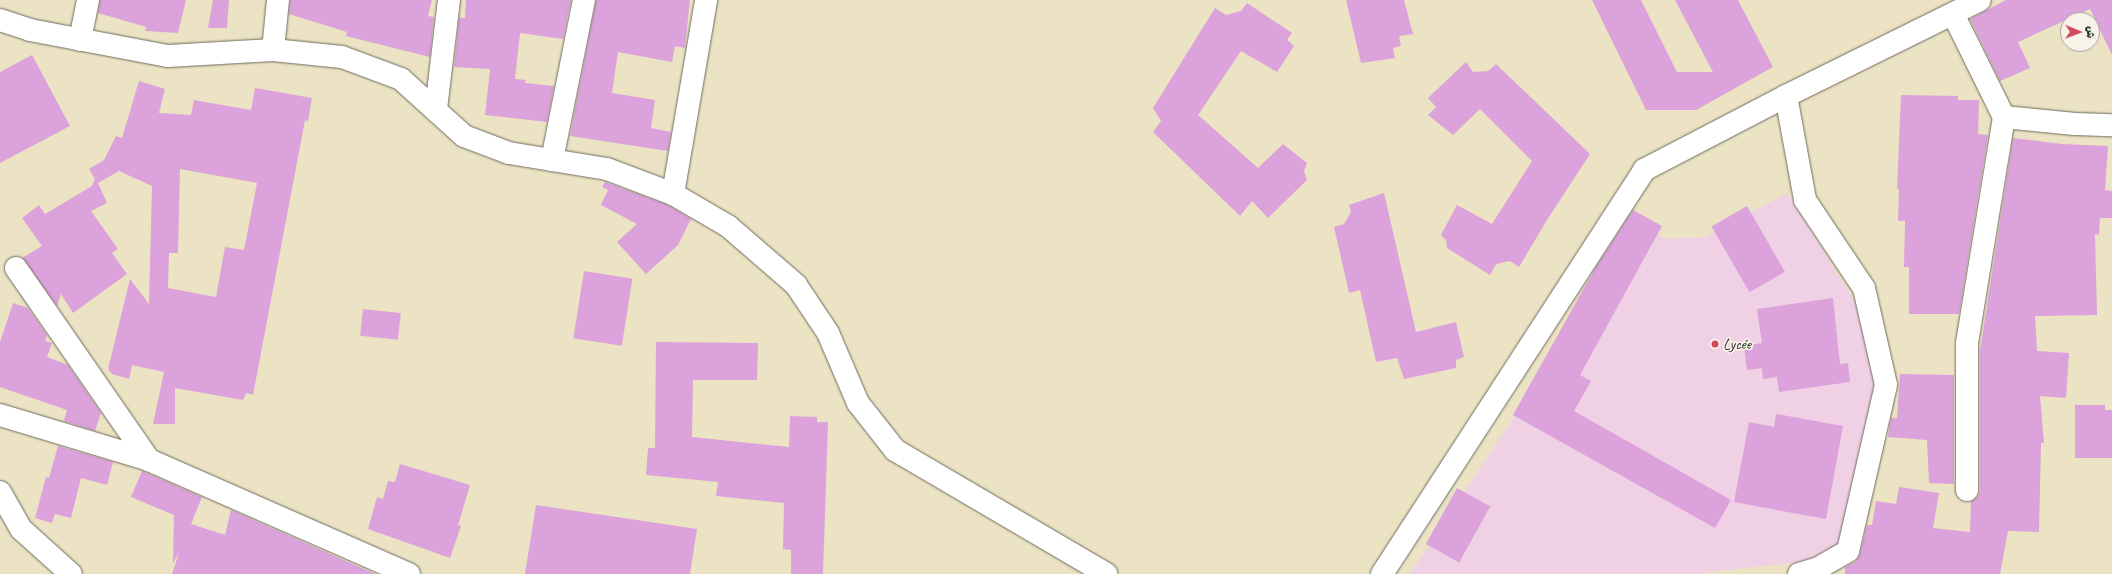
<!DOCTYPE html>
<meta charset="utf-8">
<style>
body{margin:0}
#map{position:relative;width:2112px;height:574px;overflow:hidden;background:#ebe3c3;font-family:Caveat,"Playpen Sans Arabic",sans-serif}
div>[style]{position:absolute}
.built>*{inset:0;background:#f0d0e4}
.building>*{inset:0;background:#dca2db;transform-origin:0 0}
.roads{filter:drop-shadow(0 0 1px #6e6b60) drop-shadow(0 0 1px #6e6b60)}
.minor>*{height:22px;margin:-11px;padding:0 11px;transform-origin:11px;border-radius:11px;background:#fff}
.dots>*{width:11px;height:11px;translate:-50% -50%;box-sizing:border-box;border:2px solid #f7f3e8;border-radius:50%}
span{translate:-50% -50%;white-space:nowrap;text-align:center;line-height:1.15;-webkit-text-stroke:3.5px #f7f3e8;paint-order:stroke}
.poi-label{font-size:16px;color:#2b2b2b}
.left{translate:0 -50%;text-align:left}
.north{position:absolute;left:2060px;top:12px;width:40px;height:40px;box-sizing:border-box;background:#f7f3e8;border:1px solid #a5a39c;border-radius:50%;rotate:91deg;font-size:11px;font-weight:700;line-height:16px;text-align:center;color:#2b2b2b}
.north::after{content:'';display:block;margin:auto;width:14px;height:18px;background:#d1495b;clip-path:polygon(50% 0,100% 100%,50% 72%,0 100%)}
</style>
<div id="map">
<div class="built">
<i style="clip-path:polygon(1787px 193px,1856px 304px,1880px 384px,1844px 543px,1819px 560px,1694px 574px,1410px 574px,1639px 228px,1667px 239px,1706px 237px)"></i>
</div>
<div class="building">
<i style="clip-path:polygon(100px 0,186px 0,178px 33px,145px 31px,146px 27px,98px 13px)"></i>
<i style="clip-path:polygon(213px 0,229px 0,227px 28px,208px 28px)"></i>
<i style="clip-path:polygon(290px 0,432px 0,428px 16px,434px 17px,430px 57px,346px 36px,347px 32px,289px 14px)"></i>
<i style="clip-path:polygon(466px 0,571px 0,563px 39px,520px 33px,515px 79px,526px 80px,525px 83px,554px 86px,547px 122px,485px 115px,490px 69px,454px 67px,459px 18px,465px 18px)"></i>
<i style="clip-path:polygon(596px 0,690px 0,685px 48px,675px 46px,672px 62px,618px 52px,612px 93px,655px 100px,651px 128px,671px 132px,668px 151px,570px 136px)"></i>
<i style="clip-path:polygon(1346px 0,1404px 0,1413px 34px,1399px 36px,1401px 46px,1393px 48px,1395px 58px,1361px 63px)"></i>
<i style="clip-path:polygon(1592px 0,1641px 0,1677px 72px,1713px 72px,1675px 0,1738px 0,1773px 67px,1696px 110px,1646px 110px)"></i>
<i style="clip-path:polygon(2006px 0,2112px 0,2112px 55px,2090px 9px,2018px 42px,2030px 68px,2000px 81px,1970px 19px)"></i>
<i style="clip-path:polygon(1247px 3px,1292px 33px,1287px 40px,1294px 46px,1277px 72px,1241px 51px,1198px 115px,1258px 168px,1283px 144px,1307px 163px,1304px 171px,1307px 180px,1268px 218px,1252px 201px,1240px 216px,1153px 132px,1161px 121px,1153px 108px,1215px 8px,1226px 15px,1241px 11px)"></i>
<i style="clip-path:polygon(32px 55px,70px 126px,0 163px,0 72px)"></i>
<i style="clip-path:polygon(1466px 62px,1473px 72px,1488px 71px,1496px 64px,1590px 154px,1547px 220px,1519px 267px,1510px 261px,1496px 264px,1490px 275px,1447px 248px,1446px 240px,1441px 235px,1457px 205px,1492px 224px,1532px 161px,1480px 109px,1453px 135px,1428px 115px,1436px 107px,1428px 98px)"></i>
<i style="clip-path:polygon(evenodd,139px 81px,165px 89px,159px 113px,191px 115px,194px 100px,251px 110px,255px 88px,312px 98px,308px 121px,305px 120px,253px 395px,246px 393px,243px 400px,175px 388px,175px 424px,153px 424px,164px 372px,132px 365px,129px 379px,112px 374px,108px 369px,130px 279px,149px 304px,152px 186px,119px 171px,98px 183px,107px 203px,91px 211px,118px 249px,112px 253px,127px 274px,73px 313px,61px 294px,57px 306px,22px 258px,42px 246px,22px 218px,39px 205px,45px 214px,92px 186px,95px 179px,89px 169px,104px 160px,116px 136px,122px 138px,139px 81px,180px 169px,257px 183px,244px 250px,225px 247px,216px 297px,168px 288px,169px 253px,178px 253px,180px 169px)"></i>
<i style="clip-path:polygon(1901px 95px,1958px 96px,1958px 100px,1979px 100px,1978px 134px,1988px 135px,1959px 314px,1909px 314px,1909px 267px,1904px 267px,1905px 221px,1898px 221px,1899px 189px,1897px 189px)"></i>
<i style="clip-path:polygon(2013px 138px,2062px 144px,2108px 146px,2105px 190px,2112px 191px,2112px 218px,2100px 218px,2099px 235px,2095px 234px,2097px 315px,2035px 316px,2037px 351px,2069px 353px,2066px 398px,2040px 396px,2044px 443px,2041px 443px,2039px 532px,2008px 531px,2000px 574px,1845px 574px,1845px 567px,1855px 562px,1860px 554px,1867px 525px,1872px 525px,1876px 501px,1896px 504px,1899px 487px,1939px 493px,1933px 528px,1970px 532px,1971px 501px,1978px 497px,1980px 490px,1980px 351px)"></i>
<i style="clip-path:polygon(605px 182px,668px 205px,691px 219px,678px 245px,646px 274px,617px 242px,637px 224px,601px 205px,608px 190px,602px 187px)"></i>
<i style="clip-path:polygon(1384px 193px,1416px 332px,1456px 322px,1464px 357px,1456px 360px,1456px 368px,1404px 379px,1397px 358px,1376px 362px,1360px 290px,1349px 293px,1334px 227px,1344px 224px,1351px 212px,1349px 205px)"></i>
<i style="left:1747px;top:206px;width:76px;height:41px;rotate:60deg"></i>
<i style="clip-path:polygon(1633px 210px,1662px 226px,1580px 375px,1591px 381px,1574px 411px,1731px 500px,1715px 528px,1513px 415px,1597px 265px)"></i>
<i style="left:584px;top:271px;width:49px;height:68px;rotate:9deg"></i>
<i style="clip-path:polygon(1833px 298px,1840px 364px,1848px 363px,1850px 382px,1779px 392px,1777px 377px,1763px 379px,1762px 368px,1747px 370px,1744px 346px,1762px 343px,1757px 309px)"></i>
<i style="clip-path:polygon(13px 303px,28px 308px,47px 335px,45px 341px,52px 343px,47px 357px,68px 365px,101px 413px,95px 431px,64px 421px,67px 410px,0 387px,0 342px)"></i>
<i style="left:363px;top:309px;width:38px;height:27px;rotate:6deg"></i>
<i style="clip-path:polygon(656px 342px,758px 343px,757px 380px,693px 380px,692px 437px,789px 447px,790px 416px,817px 417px,817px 422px,828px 422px,823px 574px,791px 574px,791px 550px,783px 549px,784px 503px,716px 496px,718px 482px,646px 475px,648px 448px,655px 448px)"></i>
<i style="clip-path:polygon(1900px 374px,1954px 375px,1954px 484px,1929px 483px,1927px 440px,1888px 437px,1891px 418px,1897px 418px)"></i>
<i style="clip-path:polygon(2075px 405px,2105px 405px,2105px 410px,2112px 410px,2112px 458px,2075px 458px)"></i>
<i style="clip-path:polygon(1776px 414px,1843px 426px,1826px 519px,1734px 502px,1749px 422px,1774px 427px)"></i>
<i style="clip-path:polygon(58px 446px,113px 462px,107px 485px,81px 478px,71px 518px,55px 514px,52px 523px,35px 518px,46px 477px,49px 478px)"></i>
<i style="clip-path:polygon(400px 464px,470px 485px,458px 525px,461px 526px,450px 558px,368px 529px,377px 497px,383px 499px,388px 481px,395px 482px)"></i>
<i style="clip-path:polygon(142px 471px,202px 497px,191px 524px,225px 535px,231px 510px,375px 574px,172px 574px,179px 553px,173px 563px,174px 515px,131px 497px)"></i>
<i style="left:1457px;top:488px;width:38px;height:64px;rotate:29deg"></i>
<i style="clip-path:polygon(536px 505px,697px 529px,690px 574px,525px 574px)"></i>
</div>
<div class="roads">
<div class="minor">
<i style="left:1953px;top:14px;width:115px;rotate:63.7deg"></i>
<i style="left:2004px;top:117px;width:71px;rotate:5.6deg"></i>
<i style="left:2075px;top:124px;width:37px;rotate:2deg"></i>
<i style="left:0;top:20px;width:32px;rotate:18deg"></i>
<i style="left:30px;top:30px;width:140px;rotate:10.7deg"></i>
<i style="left:168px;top:56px;width:105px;rotate:-3.3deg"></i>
<i style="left:273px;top:50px;width:69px;rotate:5.8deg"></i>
<i style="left:342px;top:57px;width:63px;rotate:20.4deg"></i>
<i style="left:401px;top:79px;width:85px;rotate:42.1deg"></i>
<i style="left:464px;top:136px;width:48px;rotate:20.7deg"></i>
<i style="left:509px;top:153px;width:99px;rotate:9.3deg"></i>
<i style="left:607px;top:169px;width:71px;rotate:20.7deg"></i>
<i style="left:673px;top:194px;width:64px;rotate:30.2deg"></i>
<i style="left:728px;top:226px;width:90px;rotate:40.9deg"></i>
<i style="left:796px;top:285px;width:58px;rotate:56.3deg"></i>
<i style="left:828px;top:333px;width:76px;rotate:66.8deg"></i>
<i style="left:858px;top:403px;width:60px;rotate:51.8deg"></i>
<i style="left:895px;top:450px;width:245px;rotate:30.4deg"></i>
<i style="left:80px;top:40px;width:41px;rotate:-78.7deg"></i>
<i style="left:273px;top:50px;width:50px;rotate:-84.3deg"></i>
<i style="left:1786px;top:96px;width:106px;rotate:79.6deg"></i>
<i style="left:1805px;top:200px;width:106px;rotate:56.2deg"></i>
<i style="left:1864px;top:288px;width:99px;rotate:77.2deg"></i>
<i style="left:1886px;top:385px;width:170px;rotate:102.9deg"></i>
<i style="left:1848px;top:551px;width:34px;rotate:150deg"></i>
<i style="left:1819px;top:568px;width:21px;rotate:163deg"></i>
<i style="left:436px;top:109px;width:110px;rotate:-83.2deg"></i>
<i style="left:552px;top:160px;width:163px;rotate:-78.7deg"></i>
<i style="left:673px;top:194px;width:197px;rotate:-80.3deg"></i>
<i style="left:16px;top:268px;width:234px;rotate:55.3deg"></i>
<i style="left:0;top:415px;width:156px;rotate:16.8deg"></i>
<i style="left:149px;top:460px;width:284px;rotate:23.7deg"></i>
<i style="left:1967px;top:490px;width:147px;rotate:-90deg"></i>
<i style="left:1967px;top:343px;width:229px;rotate:-80.7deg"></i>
<i style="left:0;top:492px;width:43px;rotate:60.4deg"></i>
<i style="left:21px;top:529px;width:67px;rotate:42deg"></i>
<i style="left:1382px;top:574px;width:482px;rotate:-57deg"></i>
<i style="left:1644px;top:170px;width:160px;rotate:-27.5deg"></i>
<i style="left:1786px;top:96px;width:216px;rotate:-26.3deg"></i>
</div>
</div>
<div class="dots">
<i style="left:1715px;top:344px;background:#d1495b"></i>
</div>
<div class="poi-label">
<span class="left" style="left:1723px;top:344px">Lycée</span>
</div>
<div class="north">ش</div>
</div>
